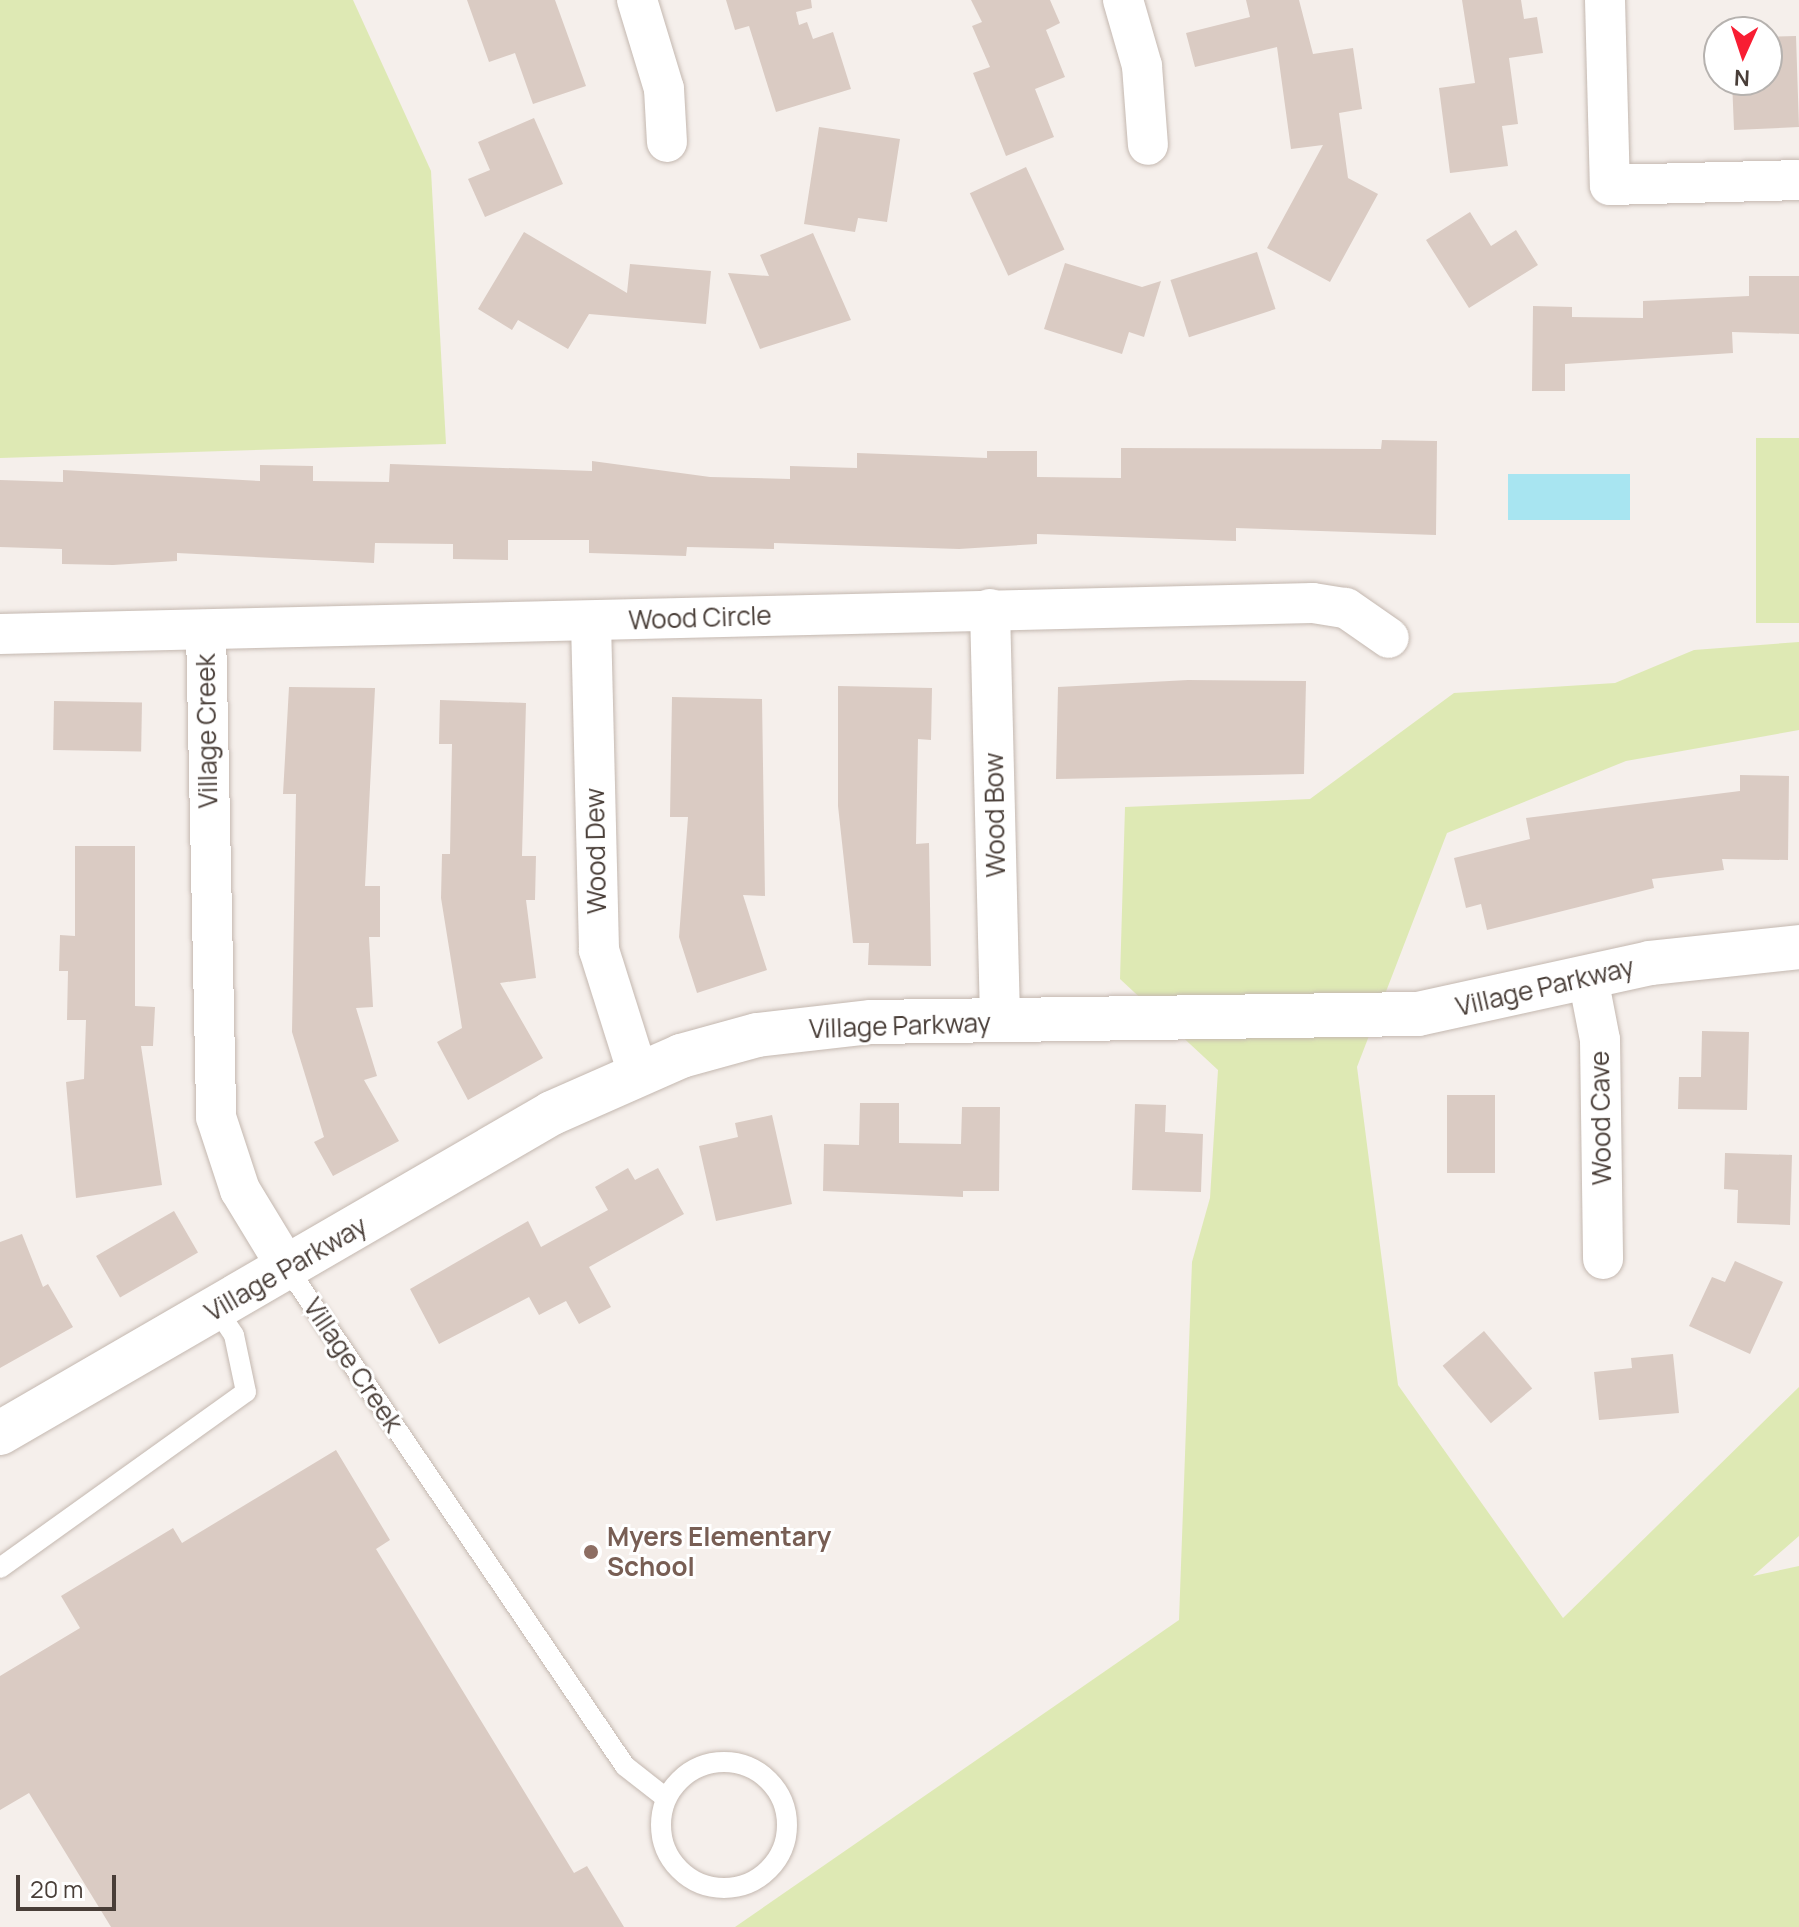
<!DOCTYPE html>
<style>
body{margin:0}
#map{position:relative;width:1799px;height:1927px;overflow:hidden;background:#f5efeb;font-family:Manrope,sans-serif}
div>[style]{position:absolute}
.green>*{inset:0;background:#dee9b4;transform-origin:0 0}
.water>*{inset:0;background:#a8e5f1;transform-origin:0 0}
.building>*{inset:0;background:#dacbc3;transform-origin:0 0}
.roads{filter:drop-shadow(0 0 2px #c4b8b0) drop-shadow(0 0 2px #c4b8b0)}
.service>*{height:20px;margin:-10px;padding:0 10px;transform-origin:10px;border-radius:10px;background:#fff}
.service>.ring{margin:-10px;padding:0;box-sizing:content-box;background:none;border:20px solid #fff;border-radius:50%}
.minor>*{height:40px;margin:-20px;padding:0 20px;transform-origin:20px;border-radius:20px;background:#fff}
.tertiary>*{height:44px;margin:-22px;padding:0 22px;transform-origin:22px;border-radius:22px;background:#fff}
.dots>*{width:22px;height:22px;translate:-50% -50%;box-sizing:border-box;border:4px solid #fff;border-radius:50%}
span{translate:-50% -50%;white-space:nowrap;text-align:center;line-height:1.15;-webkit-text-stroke:6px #fff;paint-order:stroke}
.street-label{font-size:26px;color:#493e38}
.education-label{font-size:26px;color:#785e54;font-weight:700}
.left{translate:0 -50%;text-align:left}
.north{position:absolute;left:1703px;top:16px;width:80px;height:80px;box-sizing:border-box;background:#fff;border:2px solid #b6b2af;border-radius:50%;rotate:183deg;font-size:22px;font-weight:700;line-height:32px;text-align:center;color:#493e38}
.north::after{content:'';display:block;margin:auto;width:28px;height:36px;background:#f81e33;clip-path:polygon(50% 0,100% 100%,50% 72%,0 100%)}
.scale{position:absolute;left:16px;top:1875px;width:100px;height:36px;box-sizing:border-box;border:4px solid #493e38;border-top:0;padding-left:10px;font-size:24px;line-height:28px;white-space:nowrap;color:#493e38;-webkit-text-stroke:6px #fff;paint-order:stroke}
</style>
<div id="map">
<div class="green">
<i style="clip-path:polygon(0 0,353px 0,431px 171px,446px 444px,0 458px)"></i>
<i style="left:1756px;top:438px;width:43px;height:185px"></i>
<i style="clip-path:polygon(1799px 642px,1799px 730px,1626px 761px,1447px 833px,1357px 1067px,1398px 1385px,1563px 1618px,1799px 1387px,1799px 1536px,1753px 1576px,1799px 1566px,1799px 1927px,735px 1927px,1179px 1620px,1192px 1262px,1210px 1198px,1218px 1070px,1120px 979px,1125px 807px,1310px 799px,1454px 693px,1615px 683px,1694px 650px)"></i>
</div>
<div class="water">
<i style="left:1630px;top:474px;width:46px;height:122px;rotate:90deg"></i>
</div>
<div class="building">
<i style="clip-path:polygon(467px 0,555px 0,586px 86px,533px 104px,515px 53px,489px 62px)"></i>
<i style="clip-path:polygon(726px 0,811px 0,812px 8px,796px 12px,799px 25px,807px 22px,813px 39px,833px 32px,851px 89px,776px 112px,749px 26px,735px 30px)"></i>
<i style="clip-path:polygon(971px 0,1050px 0,1060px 23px,1046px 30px,1065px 77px,1035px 89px,1054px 137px,1006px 156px,973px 73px,990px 67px,972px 26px,982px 22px)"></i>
<i style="clip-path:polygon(1246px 0,1299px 0,1313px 54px,1353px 48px,1362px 109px,1339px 113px,1348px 178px,1378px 194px,1330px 282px,1267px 248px,1323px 145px,1291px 149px,1277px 47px,1195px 67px,1186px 33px,1250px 17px)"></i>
<i style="clip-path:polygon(1462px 0,1521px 0,1524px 19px,1537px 17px,1543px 53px,1509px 58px,1518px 124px,1502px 126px,1508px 166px,1450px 173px,1439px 88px,1475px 83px)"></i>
<i style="clip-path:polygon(1796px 36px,1799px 127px,1734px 130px,1732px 80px,1767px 80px,1767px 37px)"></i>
<i style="clip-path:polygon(534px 118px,563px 184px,485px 217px,468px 179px,490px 170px,478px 142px)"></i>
<i style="clip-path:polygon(819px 127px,900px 139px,887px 222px,858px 218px,855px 232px,804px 224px)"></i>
<i style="left:1026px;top:167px;width:91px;height:62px;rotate:65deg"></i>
<i style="clip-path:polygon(1470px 212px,1491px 246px,1516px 230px,1538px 265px,1469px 308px,1426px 240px)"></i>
<i style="clip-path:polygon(524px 232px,627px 293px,630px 264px,711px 271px,706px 324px,589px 314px,568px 349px,518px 320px,512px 330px,478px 309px)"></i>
<i style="clip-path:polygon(813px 233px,851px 320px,760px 349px,728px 273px,769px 276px,760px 255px)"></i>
<i style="left:1257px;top:252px;width:60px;height:91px;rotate:72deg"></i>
<i style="clip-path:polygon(1065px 263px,1142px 287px,1161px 281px,1144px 337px,1129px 332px,1122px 354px,1044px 329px)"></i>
<i style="clip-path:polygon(1749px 276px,1799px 276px,1799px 334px,1732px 332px,1733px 353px,1565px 364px,1565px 391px,1532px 391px,1533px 306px,1572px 307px,1572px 317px,1643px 318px,1643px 301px,1749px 296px)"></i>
<i style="clip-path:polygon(1382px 440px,1437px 441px,1436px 535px,1236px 528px,1236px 541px,1037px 534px,1037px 544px,959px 549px,774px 543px,774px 549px,687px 547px,686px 556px,589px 553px,589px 540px,508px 540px,508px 560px,453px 559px,453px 544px,375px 543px,374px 563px,177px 553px,177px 561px,113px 565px,62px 564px,62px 549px,0 547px,0 480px,63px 482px,63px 470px,260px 481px,260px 465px,313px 466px,313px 481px,389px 482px,390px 464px,592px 471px,592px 461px,710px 477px,790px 479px,790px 466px,857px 468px,857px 453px,987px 458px,987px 451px,1037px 451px,1037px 477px,1121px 478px,1121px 448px,1381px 449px)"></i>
<i style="clip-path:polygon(1188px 680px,1306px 681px,1304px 774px,1056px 779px,1058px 687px)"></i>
<i style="clip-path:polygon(838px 686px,932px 688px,931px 740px,918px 739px,916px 844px,929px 843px,931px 966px,868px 965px,869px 943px,853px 943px,838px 806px)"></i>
<i style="clip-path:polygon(289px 687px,375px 688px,365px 886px,380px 886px,380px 937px,369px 937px,373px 1007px,356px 1008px,377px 1076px,364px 1080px,399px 1141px,333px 1176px,314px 1142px,324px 1137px,292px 1032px,296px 794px,283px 794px)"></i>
<i style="clip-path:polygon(672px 697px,762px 699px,765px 896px,743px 895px,767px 970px,697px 993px,679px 937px,688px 817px,670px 817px)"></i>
<i style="clip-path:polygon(440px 700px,526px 703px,522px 856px,536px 856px,535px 900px,526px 900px,536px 978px,500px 983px,543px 1058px,468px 1100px,437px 1042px,462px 1028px,441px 898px,442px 854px,450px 854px,452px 744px,439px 744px)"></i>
<i style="left:54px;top:701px;width:88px;height:49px;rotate:1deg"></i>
<i style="clip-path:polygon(1740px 775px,1789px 776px,1788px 860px,1722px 859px,1724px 870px,1652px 879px,1654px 888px,1487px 930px,1481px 904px,1466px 908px,1454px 858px,1530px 839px,1526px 818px,1740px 791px)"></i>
<i style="clip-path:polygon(75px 846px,135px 846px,135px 1006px,155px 1007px,153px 1046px,141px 1046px,162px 1185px,76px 1198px,66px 1082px,84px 1079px,86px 1020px,67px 1020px,68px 971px,59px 971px,60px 935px,75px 936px)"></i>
<i style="clip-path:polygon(1702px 1031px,1749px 1032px,1747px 1110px,1678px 1109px,1679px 1077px,1701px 1077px)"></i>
<i style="left:1447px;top:1095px;width:48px;height:78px"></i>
<i style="clip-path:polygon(860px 1103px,899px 1103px,899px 1143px,961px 1144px,962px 1107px,1000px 1107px,999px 1191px,963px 1191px,963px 1197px,823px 1191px,824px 1144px,859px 1145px)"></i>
<i style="clip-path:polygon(1135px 1104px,1166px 1105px,1165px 1132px,1203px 1134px,1201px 1192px,1132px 1190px)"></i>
<i style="clip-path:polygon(772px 1115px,792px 1204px,716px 1221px,699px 1146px,738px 1137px,735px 1123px)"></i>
<i style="clip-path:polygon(1725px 1153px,1792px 1155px,1790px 1225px,1737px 1223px,1738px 1190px,1724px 1189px)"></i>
<i style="clip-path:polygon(628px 1168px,635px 1180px,658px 1168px,684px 1214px,589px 1267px,611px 1307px,579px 1324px,566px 1301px,539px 1315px,529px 1297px,439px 1344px,410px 1289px,528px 1221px,541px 1247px,608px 1210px,595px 1187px)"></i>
<i style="left:174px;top:1211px;width:48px;height:90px;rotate:60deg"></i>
<i style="clip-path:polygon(22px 1234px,43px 1287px,48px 1284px,73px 1327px,0 1368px,0 1242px)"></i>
<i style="clip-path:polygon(1735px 1261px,1783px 1282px,1750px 1354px,1689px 1326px,1712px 1277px,1725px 1282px)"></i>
<i style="left:1484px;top:1331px;width:75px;height:54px;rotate:50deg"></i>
<i style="clip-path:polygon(1673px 1354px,1679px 1413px,1599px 1420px,1594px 1372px,1632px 1368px,1631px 1358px)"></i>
<i style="clip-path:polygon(336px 1450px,390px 1540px,376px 1549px,574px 1873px,587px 1866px,624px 1927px,111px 1927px,29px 1793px,0 1810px,0 1676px,80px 1628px,61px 1596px,173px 1528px,182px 1543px)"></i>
</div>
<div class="roads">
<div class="service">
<i style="left:288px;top:1269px;width:600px;rotate:55.86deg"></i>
<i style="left:625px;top:1766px;width:52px;rotate:38deg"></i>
<i style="left:0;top:1568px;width:302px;rotate:-35.6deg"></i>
<i style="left:246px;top:1392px;width:58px;rotate:-101.9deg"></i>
<i style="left:234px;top:1335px;width:30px;rotate:-124deg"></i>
<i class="ring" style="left:661px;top:1762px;width:106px;height:106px"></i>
</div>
<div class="minor">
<i style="left:637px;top:0;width:93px;rotate:73.1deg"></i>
<i style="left:664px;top:89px;width:53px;rotate:86.8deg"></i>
<i style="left:1123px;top:0;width:69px;rotate:73.9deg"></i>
<i style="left:1142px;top:66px;width:79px;rotate:85.7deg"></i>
<i style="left:1605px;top:0;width:185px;rotate:88.5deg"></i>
<i style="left:1610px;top:185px;width:189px;rotate:-1.5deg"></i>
<i style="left:990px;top:609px;width:413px;rotate:88.6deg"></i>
<i style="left:591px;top:622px;width:328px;rotate:88.6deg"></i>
<i style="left:599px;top:950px;width:130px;rotate:72.5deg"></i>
<i style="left:206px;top:630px;width:487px;rotate:88.8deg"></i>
<i style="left:216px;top:1117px;width:77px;rotate:71.8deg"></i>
<i style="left:240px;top:1190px;width:92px;rotate:58.7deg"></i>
<i style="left:0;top:634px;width:1313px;rotate:-1.35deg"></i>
<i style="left:1313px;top:603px;width:33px;rotate:9deg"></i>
<i style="left:1346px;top:608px;width:52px;rotate:34.9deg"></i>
<i style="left:1588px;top:978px;width:63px;rotate:79deg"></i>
<i style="left:1600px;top:1040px;width:219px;rotate:89.2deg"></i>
</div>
<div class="tertiary">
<i style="left:0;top:1433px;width:638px;rotate:-30.1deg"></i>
<i style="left:552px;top:1113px;width:141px;rotate:-23.8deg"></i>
<i style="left:681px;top:1056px;width:79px;rotate:-15.4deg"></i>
<i style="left:757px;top:1035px;width:115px;rotate:-6.5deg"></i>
<i style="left:871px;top:1022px;width:547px;rotate:-0.84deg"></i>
<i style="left:1418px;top:1014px;width:238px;rotate:-12.4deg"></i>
<i style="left:1650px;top:963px;width:150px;rotate:-6.1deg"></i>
</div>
</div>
<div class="dots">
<i style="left:591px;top:1552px;background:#8d6e63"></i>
</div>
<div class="street-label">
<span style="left:700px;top:618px;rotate:-2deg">Wood Circle</span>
<span style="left:207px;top:731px;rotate:-91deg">Village Creek</span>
<span style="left:995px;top:815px;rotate:-91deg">Wood Bow</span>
<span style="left:596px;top:851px;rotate:-91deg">Wood Dew</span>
<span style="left:1545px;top:987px;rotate:-13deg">Village Parkway</span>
<span style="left:900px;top:1026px;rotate:-2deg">Village Parkway</span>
<span style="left:1601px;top:1118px;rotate:-91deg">Wood Cave</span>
<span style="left:286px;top:1269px;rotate:-30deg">Village Parkway</span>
<span style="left:353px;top:1365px;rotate:56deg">Village Creek</span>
</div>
<div class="education-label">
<span class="left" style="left:607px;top:1552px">Myers Elementary<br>School</span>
</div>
<div class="north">N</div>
<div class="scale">20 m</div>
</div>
